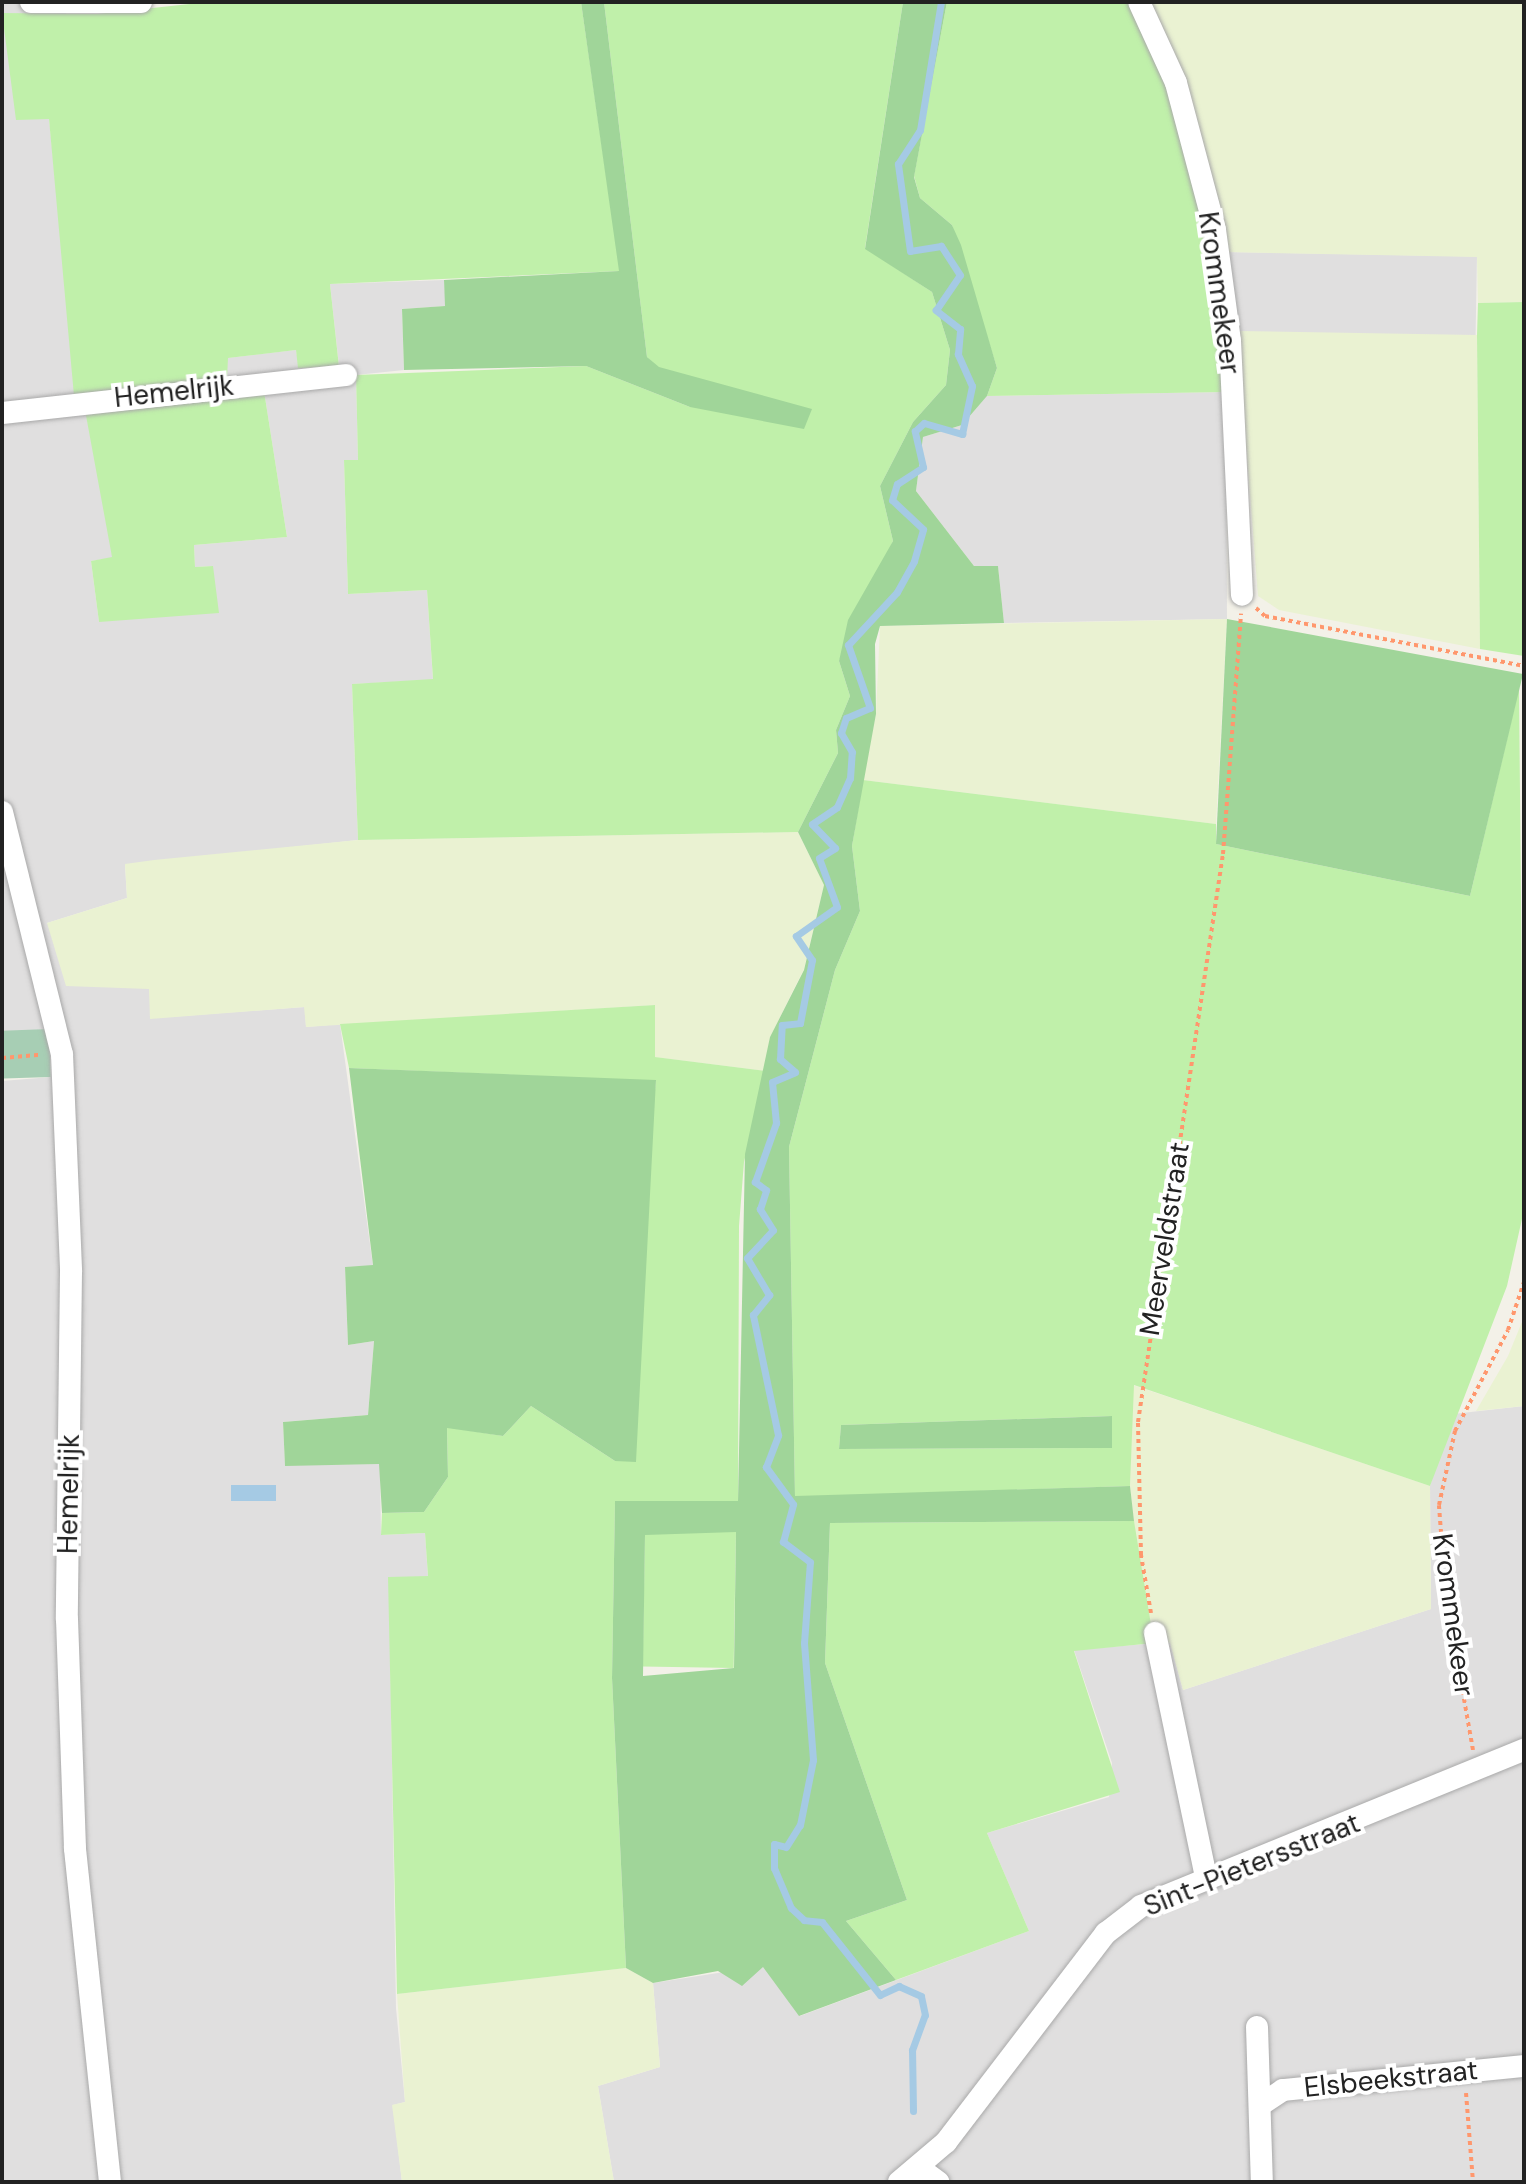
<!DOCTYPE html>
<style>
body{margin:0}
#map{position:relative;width:1526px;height:2184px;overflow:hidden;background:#f3f1e8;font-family:"DM Sans",sans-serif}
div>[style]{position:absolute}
.residential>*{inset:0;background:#e0dfdf;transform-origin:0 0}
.farmland>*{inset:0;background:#eaf2d2}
.grass>*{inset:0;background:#c0f0aa;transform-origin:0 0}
.forest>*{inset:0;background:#a0d599}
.cemetery>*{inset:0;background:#a7ceb4;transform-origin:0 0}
.water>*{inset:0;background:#a5cae4;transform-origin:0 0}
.stream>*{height:7px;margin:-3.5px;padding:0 3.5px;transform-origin:3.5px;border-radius:3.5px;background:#a5cae4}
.path>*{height:4px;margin-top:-2px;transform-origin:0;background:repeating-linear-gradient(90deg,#ff976d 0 4px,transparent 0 8px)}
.roads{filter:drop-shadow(0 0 2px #a9a9a9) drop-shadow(0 0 2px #a9a9a9)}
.minor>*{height:22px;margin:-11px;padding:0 11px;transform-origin:11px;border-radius:11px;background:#fff}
span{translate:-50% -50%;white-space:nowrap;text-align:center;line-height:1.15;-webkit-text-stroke:8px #fff;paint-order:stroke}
.street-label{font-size:28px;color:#222}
.frame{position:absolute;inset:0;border:4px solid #222;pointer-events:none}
</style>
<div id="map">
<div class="residential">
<i style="clip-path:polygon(evenodd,2px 2px,68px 2px,49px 118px,67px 297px,227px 379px,227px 358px,296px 350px,299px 368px,339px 366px,330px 284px,444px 280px,446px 306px,402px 309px,404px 370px,356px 375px,358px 460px,344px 461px,348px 594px,427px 590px,433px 680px,352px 684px,358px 840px,125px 865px,127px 898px,47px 923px,149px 989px,155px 1018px,305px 1007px,306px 1027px,340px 1024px,373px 1266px,345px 1267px,348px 1345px,374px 1341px,368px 1415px,283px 1422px,285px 1465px,380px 1464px,381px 1535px,425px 1533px,428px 1577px,389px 1577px,396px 2008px,405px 2102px,393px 2105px,402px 2182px,2px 2182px,2px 1081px,51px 1077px,49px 1029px,2px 1033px,2px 2px,264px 391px,287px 537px,194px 545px,195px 567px,212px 566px,99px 622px,91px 561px,112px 558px,264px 391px)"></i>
<i style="left:1226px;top:252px;width:251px;height:80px;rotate:1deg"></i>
<i style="clip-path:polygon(1226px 392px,1227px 619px,1004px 623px,998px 566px,974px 566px,916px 491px,923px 437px,962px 425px,987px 396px)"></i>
<i style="clip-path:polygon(1524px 1406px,1524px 2182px,614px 2182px,598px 2086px,660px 2067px,653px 1983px,763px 1966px,800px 2016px,1029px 1931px,987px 1833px,1109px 1797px,1112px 1763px,1074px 1650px,1170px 1642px,1183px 1690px,1431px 1609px,1430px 1486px,1453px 1414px)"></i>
</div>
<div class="farmland">
<i style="clip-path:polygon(1147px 2px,1524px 2px,1524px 302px,1478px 303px,1477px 257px,1226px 252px)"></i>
<i style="clip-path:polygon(1237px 331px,1477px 335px,1480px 649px,1279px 610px,1258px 596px)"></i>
<i style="clip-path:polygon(1227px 619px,1216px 824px,863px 780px,876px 714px,880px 626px)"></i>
<i style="clip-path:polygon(798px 832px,824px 885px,804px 969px,770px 1037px,766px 1071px,654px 1057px,654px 1005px,306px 1027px,304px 1007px,150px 1019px,149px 989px,66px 986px,47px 923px,127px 898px,125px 864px,154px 860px,358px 840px)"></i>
<i style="clip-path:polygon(1524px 1317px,1524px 1406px,1476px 1411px,1508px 1356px)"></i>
<i style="clip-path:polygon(1133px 1385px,1430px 1486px,1431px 1609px,1183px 1690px,1170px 1643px,1154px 1643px,1139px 1568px,1130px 1486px)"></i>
<i style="clip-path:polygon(626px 1968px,653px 1983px,660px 2067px,598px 2086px,614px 2182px,402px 2182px,392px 2105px,405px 2102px,397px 1994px)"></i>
</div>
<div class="grass">
<i style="clip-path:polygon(208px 2px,581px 2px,620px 271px,330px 284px,339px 367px,298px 368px,296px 350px,228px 358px,227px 379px,74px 396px,49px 119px,16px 120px,2px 13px,97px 14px)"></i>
<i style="clip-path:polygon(604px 2px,903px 2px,865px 248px,932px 292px,950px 350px,946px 385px,913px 422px,880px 486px,893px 541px,839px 661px,850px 696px,836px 730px,838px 753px,798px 832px,358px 840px,352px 684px,433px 679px,427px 590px,348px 594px,344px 460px,358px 460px,356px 375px,586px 366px,690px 407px,647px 357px)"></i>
<i style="clip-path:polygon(947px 2px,1130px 2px,1162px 68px,1214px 269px,1226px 392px,987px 396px,997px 368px,952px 225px,920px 198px,914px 176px)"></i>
<i style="clip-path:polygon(1524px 302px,1524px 656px,1480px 649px,1477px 335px,1478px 303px)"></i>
<i style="clip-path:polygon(264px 391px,287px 537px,194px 545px,195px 567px,213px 566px,219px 613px,99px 622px,91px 561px,112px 557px,85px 410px)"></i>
<i style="clip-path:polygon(evenodd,1519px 688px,1524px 1210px,1507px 1286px,1430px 1486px,1134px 1385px,1130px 1486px,795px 1497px,789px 1147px,835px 970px,860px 911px,852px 846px,863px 780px,1216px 824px,1216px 844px,1470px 896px,1519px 688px,1111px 1416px,1111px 1448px,839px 1449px,841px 1425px,1111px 1416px)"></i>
<i style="clip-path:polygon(655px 1005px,655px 1057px,766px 1071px,744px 1162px,739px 1226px,738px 1502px,615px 1502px,612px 1678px,626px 1968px,397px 1994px,388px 1577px,428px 1576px,425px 1533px,381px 1535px,382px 1513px,424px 1512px,448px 1477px,447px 1427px,503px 1436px,531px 1406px,615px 1461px,656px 1081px,349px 1068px,340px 1024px)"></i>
<i style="clip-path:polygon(1134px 1521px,1154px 1643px,1074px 1651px,1120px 1792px,987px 1833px,1029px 1931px,896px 1980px,846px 1921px,907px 1900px,825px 1663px,830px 1523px)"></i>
<i style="left:736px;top:1532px;width:136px;height:91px;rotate:91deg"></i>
</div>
<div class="forest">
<i style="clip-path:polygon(581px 2px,604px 2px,647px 357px,659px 367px,812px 409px,804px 429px,690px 407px,586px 366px,404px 370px,402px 309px,445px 306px,444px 280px,619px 271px)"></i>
<i style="clip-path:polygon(evenodd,903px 2px,947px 2px,914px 177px,920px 198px,952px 225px,961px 245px,997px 368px,987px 396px,962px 425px,923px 437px,916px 491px,974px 566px,998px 566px,1004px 623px,880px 626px,875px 644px,876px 714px,852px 846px,860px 911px,835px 970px,789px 1147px,795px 1496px,1130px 1486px,1134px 1521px,830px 1523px,825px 1663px,907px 1900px,846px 1921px,896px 1980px,799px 2016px,763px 1967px,742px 1986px,718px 1971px,653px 1983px,626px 1968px,612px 1678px,615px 1501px,738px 1501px,745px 1154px,770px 1037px,804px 970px,824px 885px,798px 832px,838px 753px,836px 730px,850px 696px,839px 661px,848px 620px,893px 541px,880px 486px,913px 422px,946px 385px,950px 350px,932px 292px,865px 249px,903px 2px,736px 1532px,734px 1668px,643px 1676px,645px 1535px,736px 1532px)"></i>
<i style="clip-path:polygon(1227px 619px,1523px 674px,1470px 896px,1216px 844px)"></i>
<i style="clip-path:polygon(349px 1068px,656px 1080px,636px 1462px,615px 1461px,531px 1406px,503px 1436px,447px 1428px,448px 1477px,424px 1512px,382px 1513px,379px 1464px,285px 1466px,283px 1422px,368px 1415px,374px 1341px,348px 1345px,345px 1267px,373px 1265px)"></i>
<i style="clip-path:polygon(1112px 1416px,1112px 1448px,839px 1449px,841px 1425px)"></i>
</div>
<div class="cemetery">
<i style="left:49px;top:1029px;width:48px;height:47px;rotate:88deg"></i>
</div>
<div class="water">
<i style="left:231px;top:1485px;width:45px;height:16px"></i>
</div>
<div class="stream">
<i style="left:913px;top:2111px;width:61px;rotate:-90.9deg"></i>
<i style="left:912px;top:2050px;width:37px;rotate:-70deg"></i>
<i style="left:925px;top:2015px;width:19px;rotate:-102deg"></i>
<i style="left:921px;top:1996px;width:24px;rotate:-156deg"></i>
<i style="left:899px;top:1986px;width:21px;rotate:155deg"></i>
<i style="left:880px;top:1995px;width:93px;rotate:-128.5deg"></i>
<i style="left:822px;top:1922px;width:18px;rotate:-174deg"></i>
<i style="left:804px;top:1920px;width:18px;rotate:-137deg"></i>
<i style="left:791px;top:1908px;width:43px;rotate:-113deg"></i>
<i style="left:774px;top:1868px;width:24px;rotate:-90deg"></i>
<i style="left:774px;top:1844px;width:12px;rotate:14deg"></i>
<i style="left:786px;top:1847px;width:26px;rotate:-58deg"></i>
<i style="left:800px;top:1825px;width:66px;rotate:-78.7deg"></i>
<i style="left:813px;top:1760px;width:117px;rotate:-94.4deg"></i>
<i style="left:804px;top:1643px;width:81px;rotate:-85.8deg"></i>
<i style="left:810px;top:1562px;width:34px;rotate:-143deg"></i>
<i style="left:783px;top:1542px;width:39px;rotate:-75deg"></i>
<i style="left:793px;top:1504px;width:46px;rotate:-126.1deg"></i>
<i style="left:766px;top:1467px;width:34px;rotate:-69deg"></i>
<i style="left:778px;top:1435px;width:123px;rotate:-101.8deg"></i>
<i style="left:753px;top:1315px;width:26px;rotate:-51deg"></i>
<i style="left:769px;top:1295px;width:43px;rotate:-120.7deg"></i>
<i style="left:747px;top:1258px;width:38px;rotate:-47deg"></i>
<i style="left:773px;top:1230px;width:25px;rotate:-122deg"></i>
<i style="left:760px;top:1209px;width:20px;rotate:-72deg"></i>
<i style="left:766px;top:1190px;width:14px;rotate:-144deg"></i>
<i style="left:755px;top:1182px;width:63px;rotate:-70.4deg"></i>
<i style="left:776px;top:1123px;width:41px;rotate:-95.6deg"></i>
<i style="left:772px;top:1082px;width:25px;rotate:-23deg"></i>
<i style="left:795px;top:1072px;width:20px;rotate:-139deg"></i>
<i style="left:780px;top:1059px;width:34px;rotate:-87deg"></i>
<i style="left:782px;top:1025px;width:18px;rotate:-6deg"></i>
<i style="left:800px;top:1023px;width:64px;rotate:-79.2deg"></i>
<i style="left:812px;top:960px;width:29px;rotate:-124deg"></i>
<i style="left:796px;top:936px;width:50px;rotate:-35.3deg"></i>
<i style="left:837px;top:907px;width:52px;rotate:-110.2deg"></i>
<i style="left:819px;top:858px;width:19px;rotate:-32deg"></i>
<i style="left:835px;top:848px;width:33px;rotate:-134deg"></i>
<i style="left:812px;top:824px;width:30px;rotate:-34deg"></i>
<i style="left:837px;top:807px;width:32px;rotate:-66deg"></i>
<i style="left:850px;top:778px;width:26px;rotate:-86deg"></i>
<i style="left:852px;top:752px;width:22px;rotate:-120deg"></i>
<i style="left:841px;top:733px;width:16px;rotate:-72deg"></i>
<i style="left:846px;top:718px;width:26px;rotate:-23deg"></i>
<i style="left:870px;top:708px;width:67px;rotate:-109.2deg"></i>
<i style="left:848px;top:645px;width:72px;rotate:-47.2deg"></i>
<i style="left:897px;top:592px;width:35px;rotate:-61deg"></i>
<i style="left:914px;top:561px;width:33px;rotate:-74deg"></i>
<i style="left:923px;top:529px;width:42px;rotate:-136.9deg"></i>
<i style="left:892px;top:500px;width:17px;rotate:-73deg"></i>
<i style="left:897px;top:484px;width:31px;rotate:-33deg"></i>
<i style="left:923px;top:467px;width:37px;rotate:-103deg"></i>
<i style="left:915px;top:431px;width:12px;rotate:-42deg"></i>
<i style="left:924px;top:423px;width:40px;rotate:16deg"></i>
<i style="left:962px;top:434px;width:49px;rotate:-78.2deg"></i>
<i style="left:972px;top:386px;width:35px;rotate:-114deg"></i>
<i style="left:958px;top:354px;width:25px;rotate:-85deg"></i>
<i style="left:960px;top:329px;width:31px;rotate:-142deg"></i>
<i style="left:936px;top:310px;width:42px;rotate:-55.6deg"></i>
<i style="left:960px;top:275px;width:35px;rotate:-123deg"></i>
<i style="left:941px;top:246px;width:31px;rotate:171deg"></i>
<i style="left:910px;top:251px;width:88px;rotate:-97.9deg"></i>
<i style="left:898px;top:164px;width:40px;rotate:-57.1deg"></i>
<i style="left:920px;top:130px;width:130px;rotate:-80.7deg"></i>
</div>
<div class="path">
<i style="left:1256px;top:608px;width:12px;rotate:42deg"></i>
<i style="left:1265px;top:616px;width:264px;rotate:10.9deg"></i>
<i style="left:2px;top:1058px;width:38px;rotate:-5deg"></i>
<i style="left:1151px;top:1613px;width:59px;rotate:-99.8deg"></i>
<i style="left:1141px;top:1555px;width:133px;rotate:-91.3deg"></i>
<i style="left:1138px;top:1422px;width:574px;rotate:-81.49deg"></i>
<i style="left:1223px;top:854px;width:241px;rotate:-85.7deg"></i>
<i style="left:1473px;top:1750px;width:155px;rotate:-100deg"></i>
<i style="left:1446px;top:1597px;width:92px;rotate:-94.4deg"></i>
<i style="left:1439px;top:1505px;width:76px;rotate:-77.8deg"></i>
<i style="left:1455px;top:1431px;width:114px;rotate:-62.3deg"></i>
<i style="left:1508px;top:1330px;width:51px;rotate:-71.6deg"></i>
<i style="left:1466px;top:2093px;width:89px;rotate:85.5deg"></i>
</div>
<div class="roads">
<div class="minor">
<i style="left:31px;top:2px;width:110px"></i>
<i style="left:1139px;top:2px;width:89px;rotate:65.4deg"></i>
<i style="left:1176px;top:83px;width:152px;rotate:75.1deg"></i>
<i style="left:1215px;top:230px;width:112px;rotate:82.3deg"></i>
<i style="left:1230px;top:341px;width:254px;rotate:87.3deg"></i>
<i style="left:2px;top:413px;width:346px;rotate:-6.3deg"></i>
<i style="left:2px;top:812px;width:249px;rotate:76.1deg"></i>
<i style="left:62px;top:1054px;width:218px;rotate:87.6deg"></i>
<i style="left:71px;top:1272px;width:347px;rotate:90.7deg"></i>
<i style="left:67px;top:1619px;width:230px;rotate:88deg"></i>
<i style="left:75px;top:1849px;width:335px;rotate:84deg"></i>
<i style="left:1155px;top:1633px;width:250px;rotate:78.2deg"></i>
<i style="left:1257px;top:2027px;width:155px;rotate:88.2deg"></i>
<i style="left:1262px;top:2104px;width:25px;rotate:-34deg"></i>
<i style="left:1283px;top:2090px;width:242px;rotate:-5.7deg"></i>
<i style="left:919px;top:2168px;width:24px;rotate:36deg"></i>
<i style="left:899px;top:2182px;width:62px;rotate:-40.4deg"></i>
<i style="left:946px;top:2142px;width:263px;rotate:-52.6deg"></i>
<i style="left:1106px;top:1933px;width:44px;rotate:-37.6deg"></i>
<i style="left:1141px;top:1906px;width:414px;rotate:-22.2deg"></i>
</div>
</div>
<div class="street-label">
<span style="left:1219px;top:293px;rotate:82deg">Krommekeer</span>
<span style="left:174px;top:392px;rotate:-6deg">Hemelrijk</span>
<span style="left:1165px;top:1239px;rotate:-81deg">Meerveldstraat</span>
<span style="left:69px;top:1494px;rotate:-89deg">Hemelrijk</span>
<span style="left:1453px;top:1615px;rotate:82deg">Krommekeer</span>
<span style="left:1252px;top:1865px;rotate:-22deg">Sint-Pietersstraat</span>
<span style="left:1391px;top:2079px;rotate:-6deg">Elsbeekstraat</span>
</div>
<div class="frame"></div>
</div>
